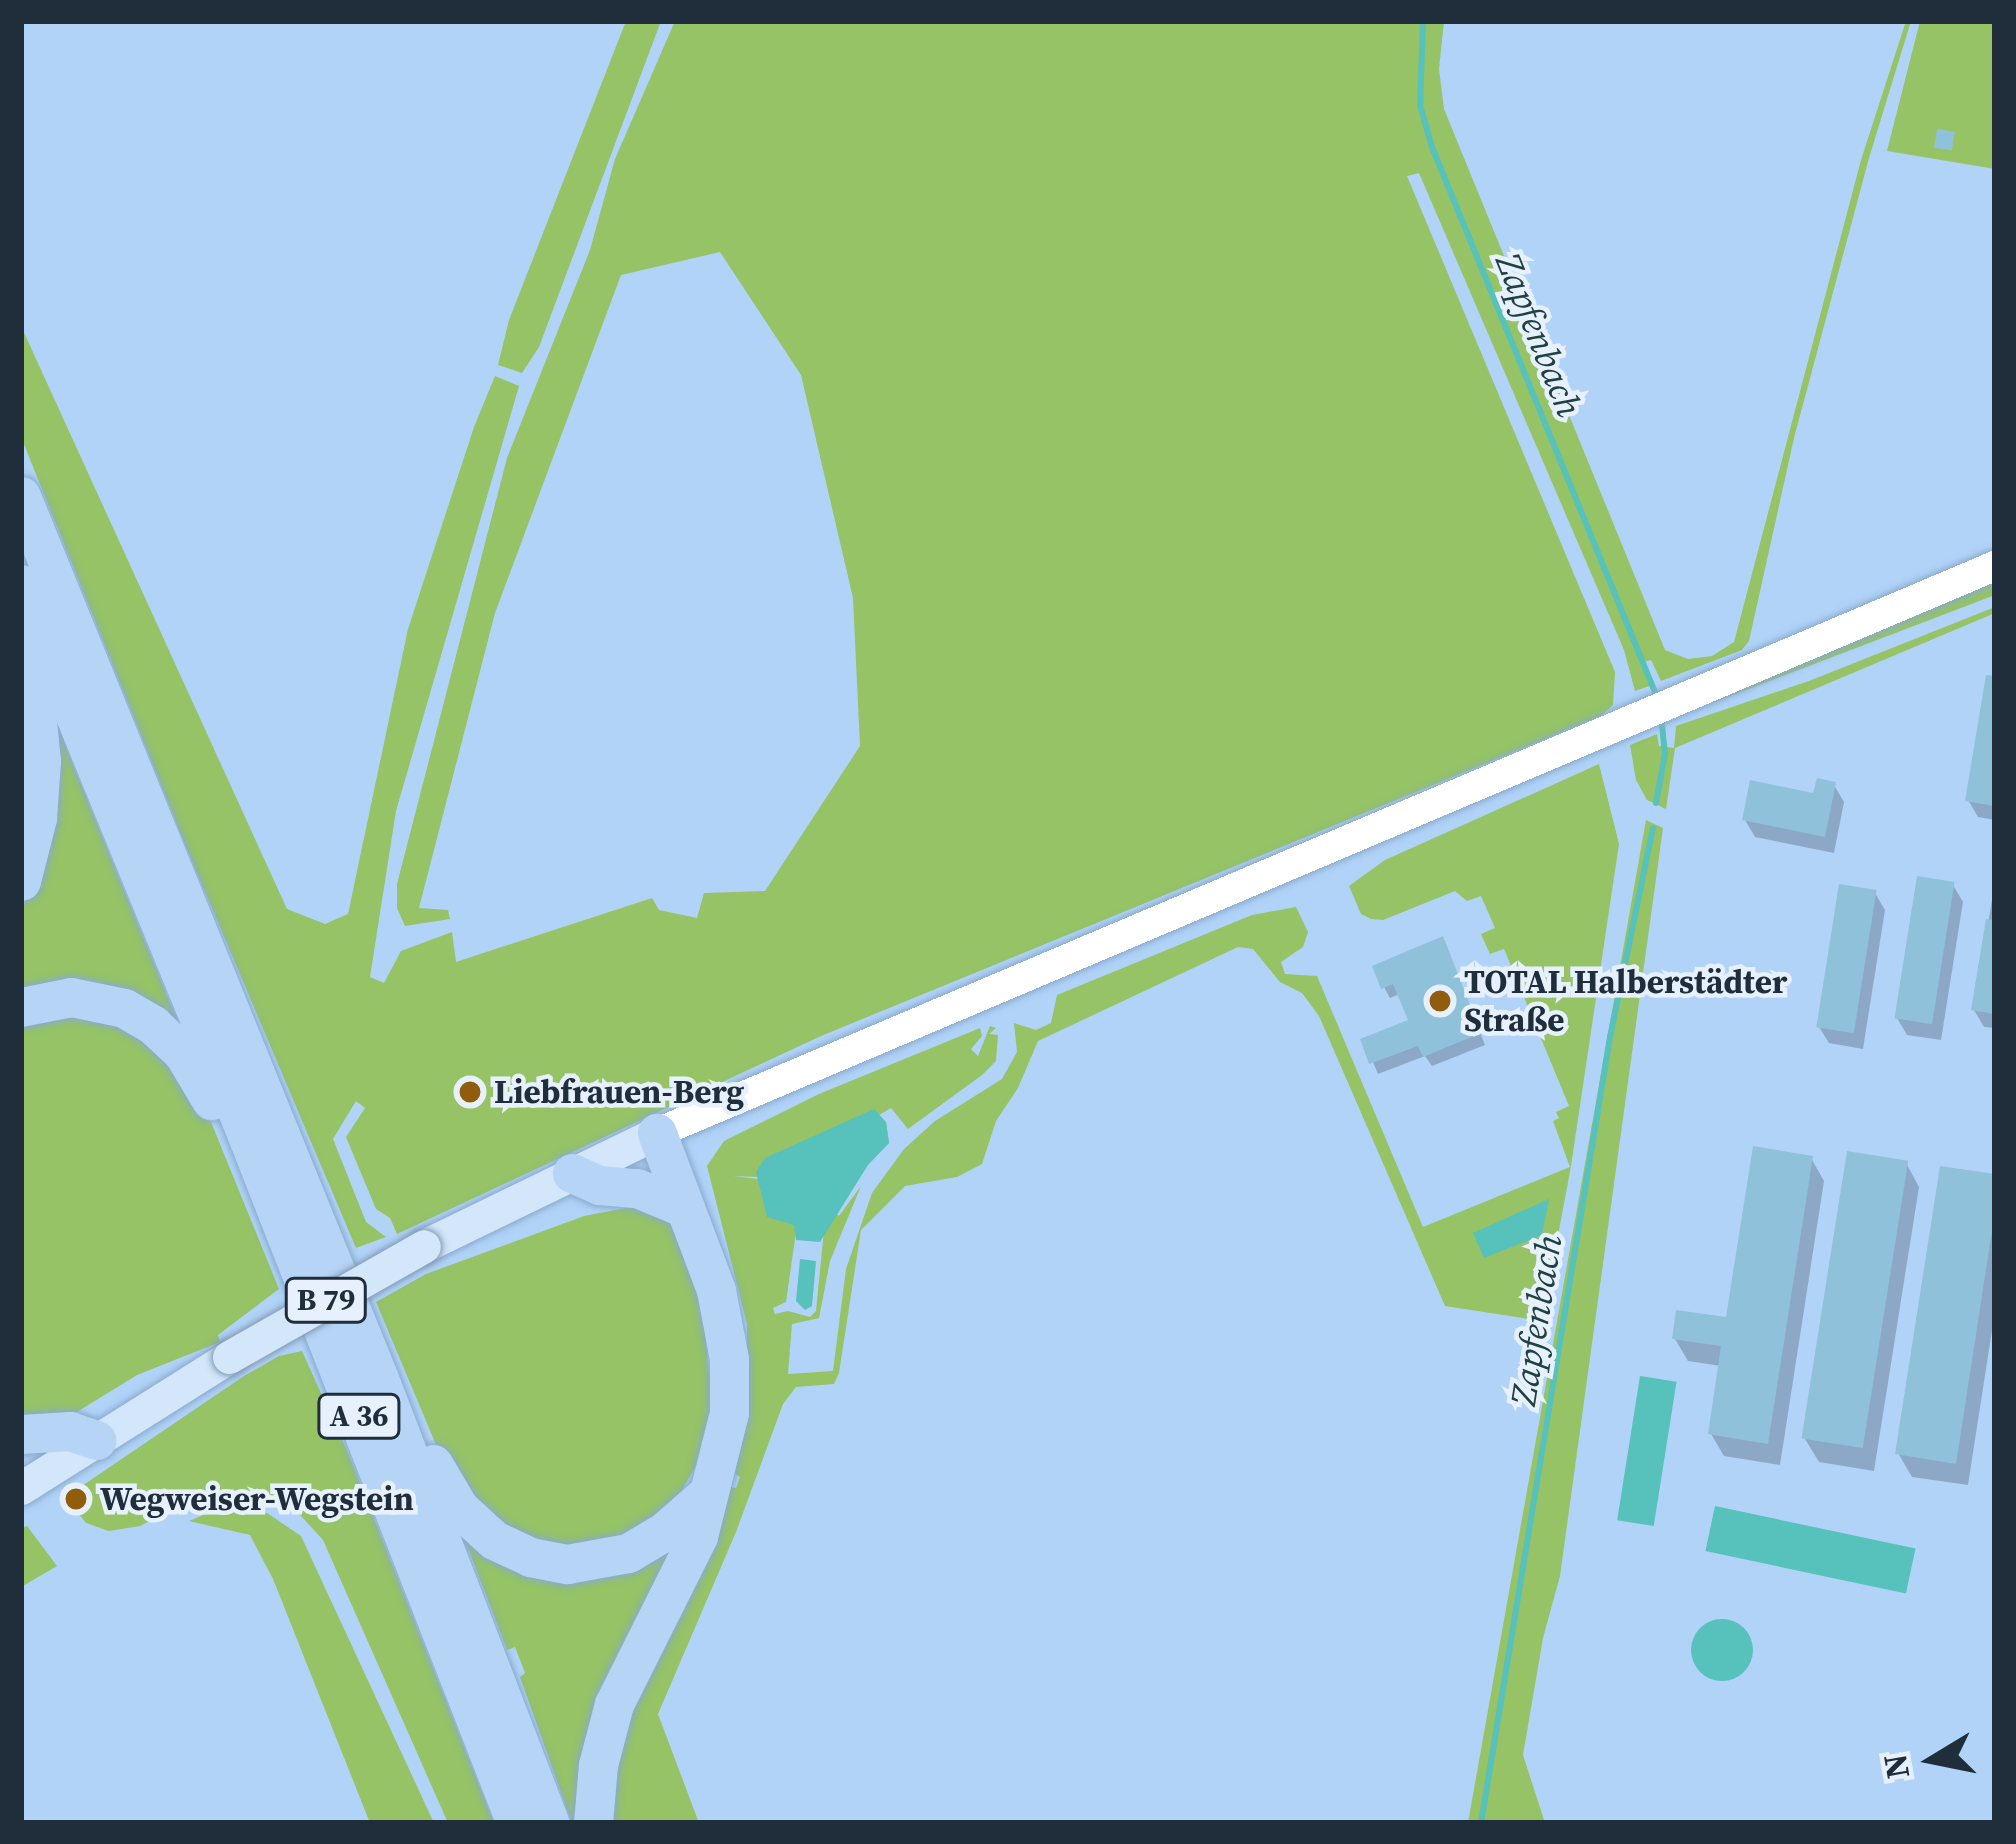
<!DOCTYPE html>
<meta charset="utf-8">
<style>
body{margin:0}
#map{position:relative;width:2016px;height:1844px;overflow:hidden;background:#b1d3f8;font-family:"Source Serif 4",serif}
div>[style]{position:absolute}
.green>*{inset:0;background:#95c366}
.water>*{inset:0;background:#57c1bb;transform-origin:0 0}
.round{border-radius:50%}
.shadow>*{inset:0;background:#0003}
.stream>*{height:6px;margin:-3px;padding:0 3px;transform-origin:3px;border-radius:3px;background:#57c1bb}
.building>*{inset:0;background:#90c1da;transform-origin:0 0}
.roads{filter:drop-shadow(0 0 3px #89aacd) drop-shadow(0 0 3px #89aacd)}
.secondary>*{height:30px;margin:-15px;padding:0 15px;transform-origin:15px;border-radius:15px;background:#fff}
.primary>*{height:33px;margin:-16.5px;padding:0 16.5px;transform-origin:16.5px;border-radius:16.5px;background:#d3e6fa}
.highway>*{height:39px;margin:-19.5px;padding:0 19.5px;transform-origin:19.5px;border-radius:19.5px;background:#b6d5f6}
.bridges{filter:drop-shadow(0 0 3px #829bb5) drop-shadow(0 0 3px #829bb5)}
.primary-bridge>*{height:33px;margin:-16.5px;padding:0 16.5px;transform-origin:16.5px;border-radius:16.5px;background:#d3e6fa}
.dots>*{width:33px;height:33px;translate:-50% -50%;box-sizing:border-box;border:6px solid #e7f1fd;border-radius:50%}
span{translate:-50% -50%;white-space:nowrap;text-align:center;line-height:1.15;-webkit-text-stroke:9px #e7f1fd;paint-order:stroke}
.shield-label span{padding:3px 9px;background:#e7f1fd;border:3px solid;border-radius:9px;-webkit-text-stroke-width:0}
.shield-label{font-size:30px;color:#202e3c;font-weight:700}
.poi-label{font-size:33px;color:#202e3c;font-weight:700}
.left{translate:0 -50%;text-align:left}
.water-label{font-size:36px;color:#20413f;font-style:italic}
.frame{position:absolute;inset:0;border:24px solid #202e3c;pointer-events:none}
.north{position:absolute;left:1872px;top:1700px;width:120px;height:120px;-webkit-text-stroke:9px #e7f1fd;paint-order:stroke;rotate:260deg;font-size:33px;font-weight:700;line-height:48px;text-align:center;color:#202e3c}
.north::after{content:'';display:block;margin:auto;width:42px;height:54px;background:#202e3c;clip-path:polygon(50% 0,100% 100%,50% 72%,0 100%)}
</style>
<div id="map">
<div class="green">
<i style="clip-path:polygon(626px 21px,661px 21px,539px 347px,522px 373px,498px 365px,509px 320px)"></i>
<i style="clip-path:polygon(675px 21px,1444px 21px,1439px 69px,1444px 109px,1665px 650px,1688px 659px,1712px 656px,1734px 642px,1861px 160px,1906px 21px,1911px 21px,1869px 158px,1794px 438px,1749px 641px,1742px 650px,1661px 681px,1651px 660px,1643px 662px,1652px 685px,1635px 691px,1624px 650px,1419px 173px,1407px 176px,1615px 672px,1613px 705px,1601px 716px,821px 1036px,397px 1234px,390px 1218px,376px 1209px,346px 1137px,365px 1108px,356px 1101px,333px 1139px,366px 1222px,386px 1237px,356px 1248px,189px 854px,21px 437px,21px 326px,287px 909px,325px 924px,348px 914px,408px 629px,474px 427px,495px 376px,519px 386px,396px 811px,370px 977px,384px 983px,401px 951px,452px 932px,456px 962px,652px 898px,659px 910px,697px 918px,704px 893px,765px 891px,860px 746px,853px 598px,801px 375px,720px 252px,621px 275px,495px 613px,419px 908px,448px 910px,450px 919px,405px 926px,397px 908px,397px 884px,507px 458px,590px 250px,615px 159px)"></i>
<i style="clip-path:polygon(1920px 21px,1995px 21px,1995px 169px,1887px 151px)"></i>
<i style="clip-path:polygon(1989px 581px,1995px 595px,1704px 706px)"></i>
<i style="clip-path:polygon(1995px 607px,1995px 613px,1675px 748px,1666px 809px,1647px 800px,1636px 780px,1630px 745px,1657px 734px,1659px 746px,1674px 748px,1676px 726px,1809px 681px)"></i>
<i style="clip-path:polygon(56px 723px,181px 1030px,21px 995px,21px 914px,41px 849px)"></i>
<i style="clip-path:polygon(evenodd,1599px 764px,1619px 844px,1571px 1166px,1542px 1321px,1445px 1306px,1319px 1016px,1302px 993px,1280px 982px,1253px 949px,1238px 947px,1038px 1041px,1018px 1088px,996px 1121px,982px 1164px,957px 1177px,905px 1186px,861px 1230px,839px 1373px,834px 1384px,796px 1387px,783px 1404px,736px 1532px,658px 1714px,699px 1823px,605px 1823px,609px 1765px,634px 1684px,727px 1486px,736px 1488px,740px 1477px,730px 1471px,746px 1418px,747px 1324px,707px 1166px,724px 1141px,819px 1094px,980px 1028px,982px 1036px,971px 1049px,978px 1056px,990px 1026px,996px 1028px,989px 1034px,998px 1035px,996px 1061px,982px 1075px,908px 1129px,891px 1108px,862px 1125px,862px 1132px,871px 1133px,886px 1122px,889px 1143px,852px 1180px,834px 1211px,839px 1216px,861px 1186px,830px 1261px,819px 1318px,792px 1324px,788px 1374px,833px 1371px,846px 1269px,872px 1193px,904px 1149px,935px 1121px,1002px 1079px,1017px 1052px,1014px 1023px,1036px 1030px,1051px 1023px,1057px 995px,1252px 915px,1296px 907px,1308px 932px,1303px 947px,1281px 962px,1285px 974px,1317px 976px,1423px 1227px,1570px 1167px,1553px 1121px,1559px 1118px,1556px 1112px,1569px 1106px,1504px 949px,1490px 954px,1481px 934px,1495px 928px,1481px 896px,1467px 901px,1455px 891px,1383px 920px,1371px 919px,1361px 914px,1349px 886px,1385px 860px,1599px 764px,835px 1150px,820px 1168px,813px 1193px,814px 1208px,825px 1220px,816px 1311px,810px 1317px,788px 1311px,775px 1314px,773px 1308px,786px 1302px,798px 1218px,811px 1210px,810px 1193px,816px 1173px,782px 1182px,733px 1176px,784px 1178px,817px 1168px,835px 1150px)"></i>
<i style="clip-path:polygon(1646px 820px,1663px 828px,1560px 1576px,1543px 1638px,1523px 1755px,1545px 1823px,1468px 1823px)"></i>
<i style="clip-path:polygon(72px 1007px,153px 1036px,209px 1117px,279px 1289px,218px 1335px,220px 1342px,137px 1375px,59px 1423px,21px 1419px,21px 1018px)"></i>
<i style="clip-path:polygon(639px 1200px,673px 1226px,702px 1300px,712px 1404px,703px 1454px,667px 1516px,604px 1551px,522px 1545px,450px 1478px,376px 1302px,426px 1274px,584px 1216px,631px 1207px)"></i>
<i style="clip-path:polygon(302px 1351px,349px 1455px,494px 1823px,448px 1823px,323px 1540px,291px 1505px,267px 1493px,226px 1490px,193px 1498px,140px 1526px,109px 1531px,86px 1523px,71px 1503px,70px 1494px,244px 1376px,279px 1356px)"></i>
<i style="clip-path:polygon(225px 1506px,267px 1513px,301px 1536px,434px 1823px,370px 1823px,273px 1579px,250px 1535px,189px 1521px)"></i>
<i style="clip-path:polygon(687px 1523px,583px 1823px,572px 1823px,520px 1677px,525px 1673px,515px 1647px,507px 1650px,463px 1535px,531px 1570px)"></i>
<i style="clip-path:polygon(27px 1526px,57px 1566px,21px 1587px,21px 1528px)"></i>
</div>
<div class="water">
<i style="clip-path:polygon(874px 1109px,886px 1122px,889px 1143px,868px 1165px,820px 1242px,796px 1240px,794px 1225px,767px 1217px,756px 1172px,765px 1158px)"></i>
<i style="clip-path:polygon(1549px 1199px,1542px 1235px,1484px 1258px,1473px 1233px)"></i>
<i style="clip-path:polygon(800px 1259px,816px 1261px,812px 1306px,805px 1310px,796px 1301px)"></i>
<i style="left:1640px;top:1376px;width:37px;height:146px;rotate:9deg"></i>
<i style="left:1715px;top:1506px;width:205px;height:46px;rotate:12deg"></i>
<i class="round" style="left:1691px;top:1619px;width:62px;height:62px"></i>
</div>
<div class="shadow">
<i style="clip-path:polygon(1995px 706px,1995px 820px,1978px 817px,1968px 800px)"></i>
<i style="clip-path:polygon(1834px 785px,1844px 802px,1834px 853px,1755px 837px,1745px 820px,1816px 797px)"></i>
<i style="clip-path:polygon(1995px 881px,1995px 1028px,1984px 1027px,1974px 1010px)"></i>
<i style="clip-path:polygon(1953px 885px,1963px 902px,1941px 1040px,1907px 1035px,1897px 1018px)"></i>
<i style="clip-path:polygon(1875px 893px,1885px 910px,1863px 1049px,1829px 1043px,1819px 1027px)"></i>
<i style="clip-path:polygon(1448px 951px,1485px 1045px,1432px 1066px,1425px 1056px,1378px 1074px,1364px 1041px,1412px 1022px,1400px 994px,1390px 998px,1384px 987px)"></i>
<i style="clip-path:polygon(1811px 1158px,1824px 1181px,1780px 1465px,1724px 1456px,1711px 1434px,1721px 1366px,1688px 1361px,1675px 1339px,1729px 1320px)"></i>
<i style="clip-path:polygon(1906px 1163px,1919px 1187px,1874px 1471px,1819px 1462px,1805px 1439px)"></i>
<i style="clip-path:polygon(1995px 1177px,1995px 1311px,1968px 1485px,1912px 1477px,1898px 1453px)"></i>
</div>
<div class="stream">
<i style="left:1423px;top:21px;width:84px;rotate:92deg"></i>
<i style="left:1420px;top:105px;width:44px;rotate:74.1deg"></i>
<i style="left:1432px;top:147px;width:594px;rotate:67.75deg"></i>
<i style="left:1656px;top:803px;width:50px;rotate:-79.6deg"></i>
<i style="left:1665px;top:754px;width:38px;rotate:-96deg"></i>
<i style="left:1481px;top:1823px;width:797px;rotate:-80.68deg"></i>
<i style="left:1610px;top:1037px;width:213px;rotate:-78.4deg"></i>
</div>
<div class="building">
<i style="left:1937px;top:129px;width:18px;height:19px;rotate:9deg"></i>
<i style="clip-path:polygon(1986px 675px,1995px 676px,1995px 806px,1965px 801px)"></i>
<i style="clip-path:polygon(1817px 778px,1836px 782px,1825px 837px,1742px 820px,1750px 780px,1813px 793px)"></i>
<i style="left:1917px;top:876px;width:38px;height:144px;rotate:9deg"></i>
<i style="left:1839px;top:884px;width:38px;height:145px;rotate:9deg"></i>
<i style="clip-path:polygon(1986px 919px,1995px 920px,1995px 1014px,1971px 1010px)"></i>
<i style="clip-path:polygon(1443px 936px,1481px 1033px,1423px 1057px,1418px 1046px,1369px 1064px,1360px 1039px,1408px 1020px,1393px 984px,1381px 989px,1372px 966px)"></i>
<i style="clip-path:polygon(1753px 1146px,1813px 1156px,1768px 1444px,1708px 1434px,1721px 1346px,1672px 1339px,1676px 1310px,1726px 1317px)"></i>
<i style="left:1847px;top:1151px;width:62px;height:291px;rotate:9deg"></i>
<i style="clip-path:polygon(1940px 1166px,1995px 1174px,1995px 1211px,1956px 1464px,1895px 1454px)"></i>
</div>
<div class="roads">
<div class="secondary">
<i style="left:657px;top:1133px;width:1453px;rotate:-22.97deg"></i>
</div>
<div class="primary">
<i style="left:424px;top:1246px;width:259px;rotate:-25.9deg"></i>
<i style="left:21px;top:1488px;width:246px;rotate:-32.2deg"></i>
</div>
<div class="highway">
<i style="left:21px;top:496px;width:950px;rotate:67.92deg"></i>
<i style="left:378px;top:1376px;width:479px;rotate:69deg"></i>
<i style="left:21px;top:584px;width:593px;rotate:67.71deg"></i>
<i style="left:246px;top:1133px;width:741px;rotate:68.63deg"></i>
<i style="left:21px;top:639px;width:65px;rotate:77.5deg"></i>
<i style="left:35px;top:702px;width:59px;rotate:84.2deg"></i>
<i style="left:41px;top:761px;width:57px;rotate:94deg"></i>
<i style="left:37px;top:818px;width:65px;rotate:104.3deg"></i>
<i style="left:21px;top:1007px;width:51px;rotate:-11.3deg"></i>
<i style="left:71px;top:997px;width:54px;rotate:11.7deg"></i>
<i style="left:124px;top:1008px;width:34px;rotate:30deg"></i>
<i style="left:153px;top:1025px;width:41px;rotate:43deg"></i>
<i style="left:183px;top:1053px;width:55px;rotate:59.2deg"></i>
<i style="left:572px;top:1173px;width:30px;rotate:24deg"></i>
<i style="left:599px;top:1185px;width:38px;rotate:5deg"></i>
<i style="left:637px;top:1188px;width:52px;rotate:22.6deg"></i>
<i style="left:21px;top:1434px;width:49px;rotate:-3.5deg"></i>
<i style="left:70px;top:1431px;width:28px;rotate:19deg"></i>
<i style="left:433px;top:1464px;width:51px;rotate:59.4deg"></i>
<i style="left:459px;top:1508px;width:47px;rotate:42.4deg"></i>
<i style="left:494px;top:1540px;width:40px;rotate:25deg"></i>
<i style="left:530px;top:1557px;width:38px;rotate:11deg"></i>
<i style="left:567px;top:1564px;width:62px;rotate:-10.2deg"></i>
<i style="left:628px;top:1553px;width:43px;rotate:-30.7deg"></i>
<i style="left:665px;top:1531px;width:55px;rotate:-41.3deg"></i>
<i style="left:593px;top:1823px;width:58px;rotate:-85.1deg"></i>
<i style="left:598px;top:1765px;width:63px;rotate:-75.3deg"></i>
<i style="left:614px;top:1704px;width:188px;rotate:-63.4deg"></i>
<i style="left:698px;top:1536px;width:127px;rotate:-75.9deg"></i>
<i style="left:729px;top:1413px;width:54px;rotate:-90deg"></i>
<i style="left:729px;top:1359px;width:70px;rotate:-100.7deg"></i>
<i style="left:716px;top:1290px;width:168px;rotate:-110.6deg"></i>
</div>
</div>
<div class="bridges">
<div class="primary-bridge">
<i style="left:229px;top:1357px;width:224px;rotate:-29.6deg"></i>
</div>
</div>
<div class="dots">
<i style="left:1440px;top:1001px;background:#905d0d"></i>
<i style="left:470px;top:1092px;background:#905d0d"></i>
<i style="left:76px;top:1499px;background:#905d0d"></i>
</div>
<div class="shield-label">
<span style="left:326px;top:1300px">B 79</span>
<span style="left:359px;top:1416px">A 36</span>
</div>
<div class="poi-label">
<span class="left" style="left:1464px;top:1001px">TOTAL Halberstädter<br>Straße</span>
<span class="left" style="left:494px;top:1092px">Liebfrauen-Berg</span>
<span class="left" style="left:100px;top:1499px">Wegweiser-Wegstein</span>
</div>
<div class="water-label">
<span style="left:1539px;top:335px;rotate:68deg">Zapfenbach</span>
<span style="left:1536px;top:1320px;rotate:-81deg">Zapfenbach</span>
</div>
<div class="frame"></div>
<div class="north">N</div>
</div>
